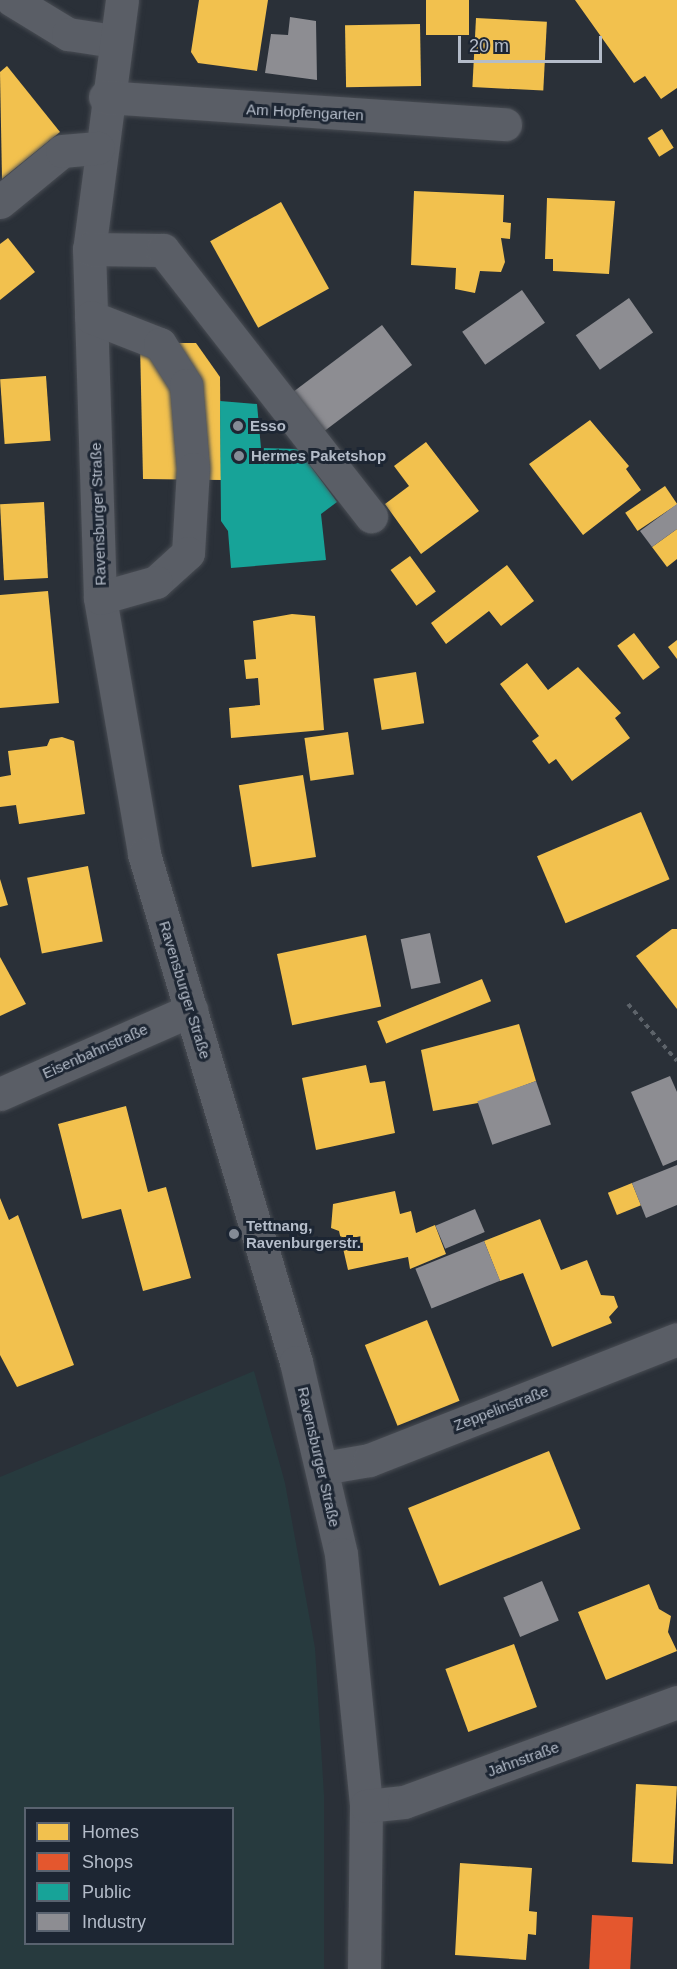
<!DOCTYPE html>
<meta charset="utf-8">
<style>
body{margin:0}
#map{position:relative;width:677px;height:1969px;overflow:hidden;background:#2a3038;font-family:Helvetica,sans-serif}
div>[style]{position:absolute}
.green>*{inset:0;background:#273a3e}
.homes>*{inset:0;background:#f2c14e;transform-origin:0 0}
.shops>*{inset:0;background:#e4572e;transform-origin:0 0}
.public>*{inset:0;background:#17a398}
.industry>*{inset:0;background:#8d8d92;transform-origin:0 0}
.path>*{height:4px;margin-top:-2px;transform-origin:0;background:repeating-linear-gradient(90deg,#5d636a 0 4.5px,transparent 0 9px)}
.roads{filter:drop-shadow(0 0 2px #484c53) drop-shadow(0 0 2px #484c53)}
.minor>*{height:33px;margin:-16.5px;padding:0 16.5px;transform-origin:16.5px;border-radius:16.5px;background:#5a5e66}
.dots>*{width:16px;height:16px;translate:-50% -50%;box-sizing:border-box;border:3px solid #1d2633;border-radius:50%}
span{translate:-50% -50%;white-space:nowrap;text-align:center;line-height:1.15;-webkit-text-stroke:6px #1d2633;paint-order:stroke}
.street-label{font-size:15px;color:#b4bcc9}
.poi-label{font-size:15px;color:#b4bcc9;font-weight:700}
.left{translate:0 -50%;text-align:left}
.legend{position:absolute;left:24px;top:1807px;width:210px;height:138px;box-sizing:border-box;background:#1d2633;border:2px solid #59626f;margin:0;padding:8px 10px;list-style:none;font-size:18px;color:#b4bcc9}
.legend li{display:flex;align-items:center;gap:12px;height:30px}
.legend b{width:30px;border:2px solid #59626f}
.scale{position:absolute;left:458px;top:36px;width:144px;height:27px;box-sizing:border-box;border:3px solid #b4bcc9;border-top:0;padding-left:8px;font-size:18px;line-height:21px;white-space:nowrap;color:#b4bcc9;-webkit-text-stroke:4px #1d2633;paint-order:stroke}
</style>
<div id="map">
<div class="green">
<i style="clip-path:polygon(evenodd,254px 1371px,285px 1483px,315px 1648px,324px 1795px,324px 1969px,0 1969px,0 1477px,254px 1371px,26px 1808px,232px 1808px,232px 1944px,26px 1944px,26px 1808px)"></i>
</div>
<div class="homes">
<i style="clip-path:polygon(199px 0,268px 0,257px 71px,198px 63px,191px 52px)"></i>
<i style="left:426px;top:0;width:43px;height:35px"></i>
<i style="clip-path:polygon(575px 0,677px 0,677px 88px,661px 99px,645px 76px,634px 83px)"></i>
<i style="left:476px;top:18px;width:71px;height:69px;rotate:3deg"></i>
<i style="left:420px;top:24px;width:62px;height:75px;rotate:89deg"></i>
<i style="clip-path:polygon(7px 66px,60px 132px,2px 179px,0 72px)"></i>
<i style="left:662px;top:129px;width:22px;height:17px;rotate:58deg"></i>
<i style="clip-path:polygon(414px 191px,504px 195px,503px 222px,511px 223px,510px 239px,501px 238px,505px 262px,501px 272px,480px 271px,475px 293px,455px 289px,456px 268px,411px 265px)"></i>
<i style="clip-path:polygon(547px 198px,615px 201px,609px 274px,553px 271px,553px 259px,545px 259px)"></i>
<i style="left:281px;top:202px;width:99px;height:81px;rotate:61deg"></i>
<i style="clip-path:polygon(8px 238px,35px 272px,0 300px,0 244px)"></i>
<i style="clip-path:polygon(140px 343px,196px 343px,220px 377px,221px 480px,143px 479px)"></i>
<i style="left:46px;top:376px;width:65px;height:46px;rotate:86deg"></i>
<i style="clip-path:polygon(590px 420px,629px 466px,626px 469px,641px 490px,583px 535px,529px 464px)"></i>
<i style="clip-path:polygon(426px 442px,479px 511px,421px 554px,385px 504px,409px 486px,394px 466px)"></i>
<i style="left:665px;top:486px;width:22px;height:48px;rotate:56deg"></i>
<i style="left:44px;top:502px;width:76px;height:44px;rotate:87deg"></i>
<i style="clip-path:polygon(677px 529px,677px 559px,667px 567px,652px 547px)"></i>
<i style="left:410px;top:556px;width:44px;height:24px;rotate:54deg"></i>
<i style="clip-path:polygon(507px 565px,534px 601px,501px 626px,489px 611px,446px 644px,431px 623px)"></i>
<i style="clip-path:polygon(48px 591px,59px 703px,0 708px,0 595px)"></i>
<i style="clip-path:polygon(292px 614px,315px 616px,324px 730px,231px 738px,229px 708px,260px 705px,258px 678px,246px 679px,244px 660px,256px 659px,253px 621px)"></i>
<i style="left:634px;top:633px;width:43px;height:21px;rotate:53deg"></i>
<i style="clip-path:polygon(677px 640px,677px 659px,668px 647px)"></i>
<i style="clip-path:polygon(527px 663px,548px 690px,578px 667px,621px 713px,615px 718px,630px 738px,572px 781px,556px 759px,549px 764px,532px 741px,539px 736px,500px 684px)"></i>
<i style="left:416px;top:672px;width:52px;height:43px;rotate:81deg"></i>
<i style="left:348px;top:732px;width:43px;height:44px;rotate:82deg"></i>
<i style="clip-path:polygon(62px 737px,74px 741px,85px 814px,19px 824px,16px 805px,0 807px,0 777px,11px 775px,8px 751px,47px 746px,50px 739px)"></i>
<i style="left:303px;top:775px;width:83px;height:65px;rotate:81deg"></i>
<i style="left:641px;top:812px;width:73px;height:113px;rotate:67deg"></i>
<i style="left:88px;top:866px;width:77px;height:62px;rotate:79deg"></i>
<i style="clip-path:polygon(0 879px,8px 905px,0 907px)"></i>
<i style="clip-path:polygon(672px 929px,677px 929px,677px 1009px,636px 956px)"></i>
<i style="left:366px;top:935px;width:73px;height:91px;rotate:78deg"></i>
<i style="clip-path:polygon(0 957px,26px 1004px,0 1016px)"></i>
<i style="left:482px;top:979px;width:24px;height:113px;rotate:68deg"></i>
<i style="clip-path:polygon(519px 1024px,536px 1081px,478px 1103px,433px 1111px,421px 1050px)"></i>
<i style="clip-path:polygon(366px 1065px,370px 1083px,385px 1081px,395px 1133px,316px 1150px,302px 1078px)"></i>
<i style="clip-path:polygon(126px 1106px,148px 1192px,166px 1187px,191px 1278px,143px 1291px,121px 1209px,82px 1219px,58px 1124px)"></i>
<i style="left:632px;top:1183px;width:24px;height:26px;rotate:68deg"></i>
<i style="clip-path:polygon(395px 1191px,400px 1214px,411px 1211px,416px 1233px,435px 1225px,446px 1254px,410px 1269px,408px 1257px,348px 1270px,339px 1231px,331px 1228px,333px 1204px)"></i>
<i style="clip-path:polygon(0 1198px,9px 1220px,18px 1215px,74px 1365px,17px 1387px,0 1355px)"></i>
<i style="clip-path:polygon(540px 1219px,561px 1270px,587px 1260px,601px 1295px,614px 1296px,618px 1307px,609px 1317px,612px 1323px,552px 1347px,523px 1273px,500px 1281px,484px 1241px)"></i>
<i style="left:427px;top:1320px;width:87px;height:67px;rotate:68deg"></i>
<i style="left:549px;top:1451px;width:84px;height:152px;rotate:68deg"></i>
<i style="clip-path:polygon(649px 1584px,659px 1609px,671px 1616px,668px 1632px,677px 1651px,606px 1680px,578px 1612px)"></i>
<i style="left:514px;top:1644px;width:67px;height:73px;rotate:70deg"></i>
<i style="left:636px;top:1784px;width:41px;height:78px;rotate:3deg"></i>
<i style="clip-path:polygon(460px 1863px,532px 1868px,529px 1911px,537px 1912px,536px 1935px,528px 1934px,526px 1960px,455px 1955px)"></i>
</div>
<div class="shops">
<i style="left:592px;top:1915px;width:41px;height:54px;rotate:3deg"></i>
</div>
<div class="public">
<i style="clip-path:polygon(220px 401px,257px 404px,261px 448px,298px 449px,337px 502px,321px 514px,326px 560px,231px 568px,228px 531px,221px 521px)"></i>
</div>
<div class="industry">
<i style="clip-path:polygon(290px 17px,316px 21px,317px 80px,265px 73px,271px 34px,288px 35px)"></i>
<i style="left:522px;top:290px;width:40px;height:73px;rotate:55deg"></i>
<i style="left:629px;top:298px;width:42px;height:65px;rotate:55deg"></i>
<i style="left:382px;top:325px;width:50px;height:116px;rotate:53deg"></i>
<i style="clip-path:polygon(677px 504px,677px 529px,652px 547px,640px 531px)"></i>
<i style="left:430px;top:933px;width:51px;height:30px;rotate:78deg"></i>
<i style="clip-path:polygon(670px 1076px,677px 1092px,677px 1160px,663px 1166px,631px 1092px)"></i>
<i style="left:536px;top:1081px;width:46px;height:62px;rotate:71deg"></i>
<i style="clip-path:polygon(677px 1165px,677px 1205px,646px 1218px,632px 1183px)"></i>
<i style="left:475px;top:1209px;width:25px;height:43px;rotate:67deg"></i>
<i style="left:484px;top:1241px;width:43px;height:74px;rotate:68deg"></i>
<i style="left:542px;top:1581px;width:43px;height:42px;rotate:67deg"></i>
</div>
<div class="path">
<i style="left:628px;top:1004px;width:75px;rotate:49.3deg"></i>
</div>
<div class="roads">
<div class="minor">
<i style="left:12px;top:0;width:66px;rotate:31.3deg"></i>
<i style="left:68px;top:34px;width:46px;rotate:8.8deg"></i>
<i style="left:122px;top:0;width:251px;rotate:97.5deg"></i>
<i style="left:89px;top:249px;width:349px;rotate:88.2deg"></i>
<i style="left:100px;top:598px;width:260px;rotate:80.2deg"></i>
<i style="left:144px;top:854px;width:530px;rotate:73.34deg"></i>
<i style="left:296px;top:1362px;width:197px;rotate:76.8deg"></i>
<i style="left:341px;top:1554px;width:253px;rotate:84.3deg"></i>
<i style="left:366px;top:1806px;width:163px;rotate:90.7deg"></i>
<i style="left:105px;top:97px;width:401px;rotate:3.9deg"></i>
<i style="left:0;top:202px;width:80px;rotate:-39.4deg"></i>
<i style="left:62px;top:151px;width:36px;rotate:-5deg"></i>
<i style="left:89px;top:249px;width:74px;rotate:0.8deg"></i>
<i style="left:163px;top:250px;width:338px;rotate:52deg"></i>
<i style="left:91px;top:317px;width:74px;rotate:21.4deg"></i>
<i style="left:160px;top:344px;width:49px;rotate:57.6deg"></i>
<i style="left:186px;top:385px;width:84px;rotate:85.2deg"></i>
<i style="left:193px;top:469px;width:84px;rotate:93.4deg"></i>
<i style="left:188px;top:553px;width:43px;rotate:137.8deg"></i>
<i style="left:156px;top:582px;width:58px;rotate:164.1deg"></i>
<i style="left:0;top:1094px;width:209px;rotate:-23.7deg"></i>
<i style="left:323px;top:1468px;width:47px;rotate:-9.9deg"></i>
<i style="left:369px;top:1460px;width:331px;rotate:-21.4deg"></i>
<i style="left:366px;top:1806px;width:38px;rotate:-6deg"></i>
<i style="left:404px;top:1802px;width:291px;rotate:-20.1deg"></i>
</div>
</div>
<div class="dots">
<i style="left:238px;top:426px;background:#848b96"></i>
<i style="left:239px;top:456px;background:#848b96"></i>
<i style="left:234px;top:1234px;background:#848b96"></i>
</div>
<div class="street-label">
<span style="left:305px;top:112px;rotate:3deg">Am Hopfengarten</span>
<span style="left:98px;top:514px;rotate:-92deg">Ravensburger Straße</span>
<span style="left:185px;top:990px;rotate:73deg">Ravensburger Straße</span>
<span style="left:95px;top:1051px;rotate:-24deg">Eisenbahnstraße</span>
<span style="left:501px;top:1408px;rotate:-21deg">Zeppelinstraße</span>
<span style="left:319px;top:1457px;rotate:77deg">Ravensburger Straße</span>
<span style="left:523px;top:1759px;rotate:-20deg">Jahnstraße</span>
</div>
<div class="poi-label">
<span class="left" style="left:250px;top:426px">Esso</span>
<span class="left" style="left:251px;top:456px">Hermes Paketshop</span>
<span class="left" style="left:246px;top:1234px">Tettnang,<br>Ravenburgerstr.</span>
</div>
<ul class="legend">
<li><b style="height:16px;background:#f2c14e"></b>Homes</li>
<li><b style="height:16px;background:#e4572e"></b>Shops</li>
<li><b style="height:16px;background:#17a398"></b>Public</li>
<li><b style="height:16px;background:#8d8d92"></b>Industry</li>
</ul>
<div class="scale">20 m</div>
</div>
